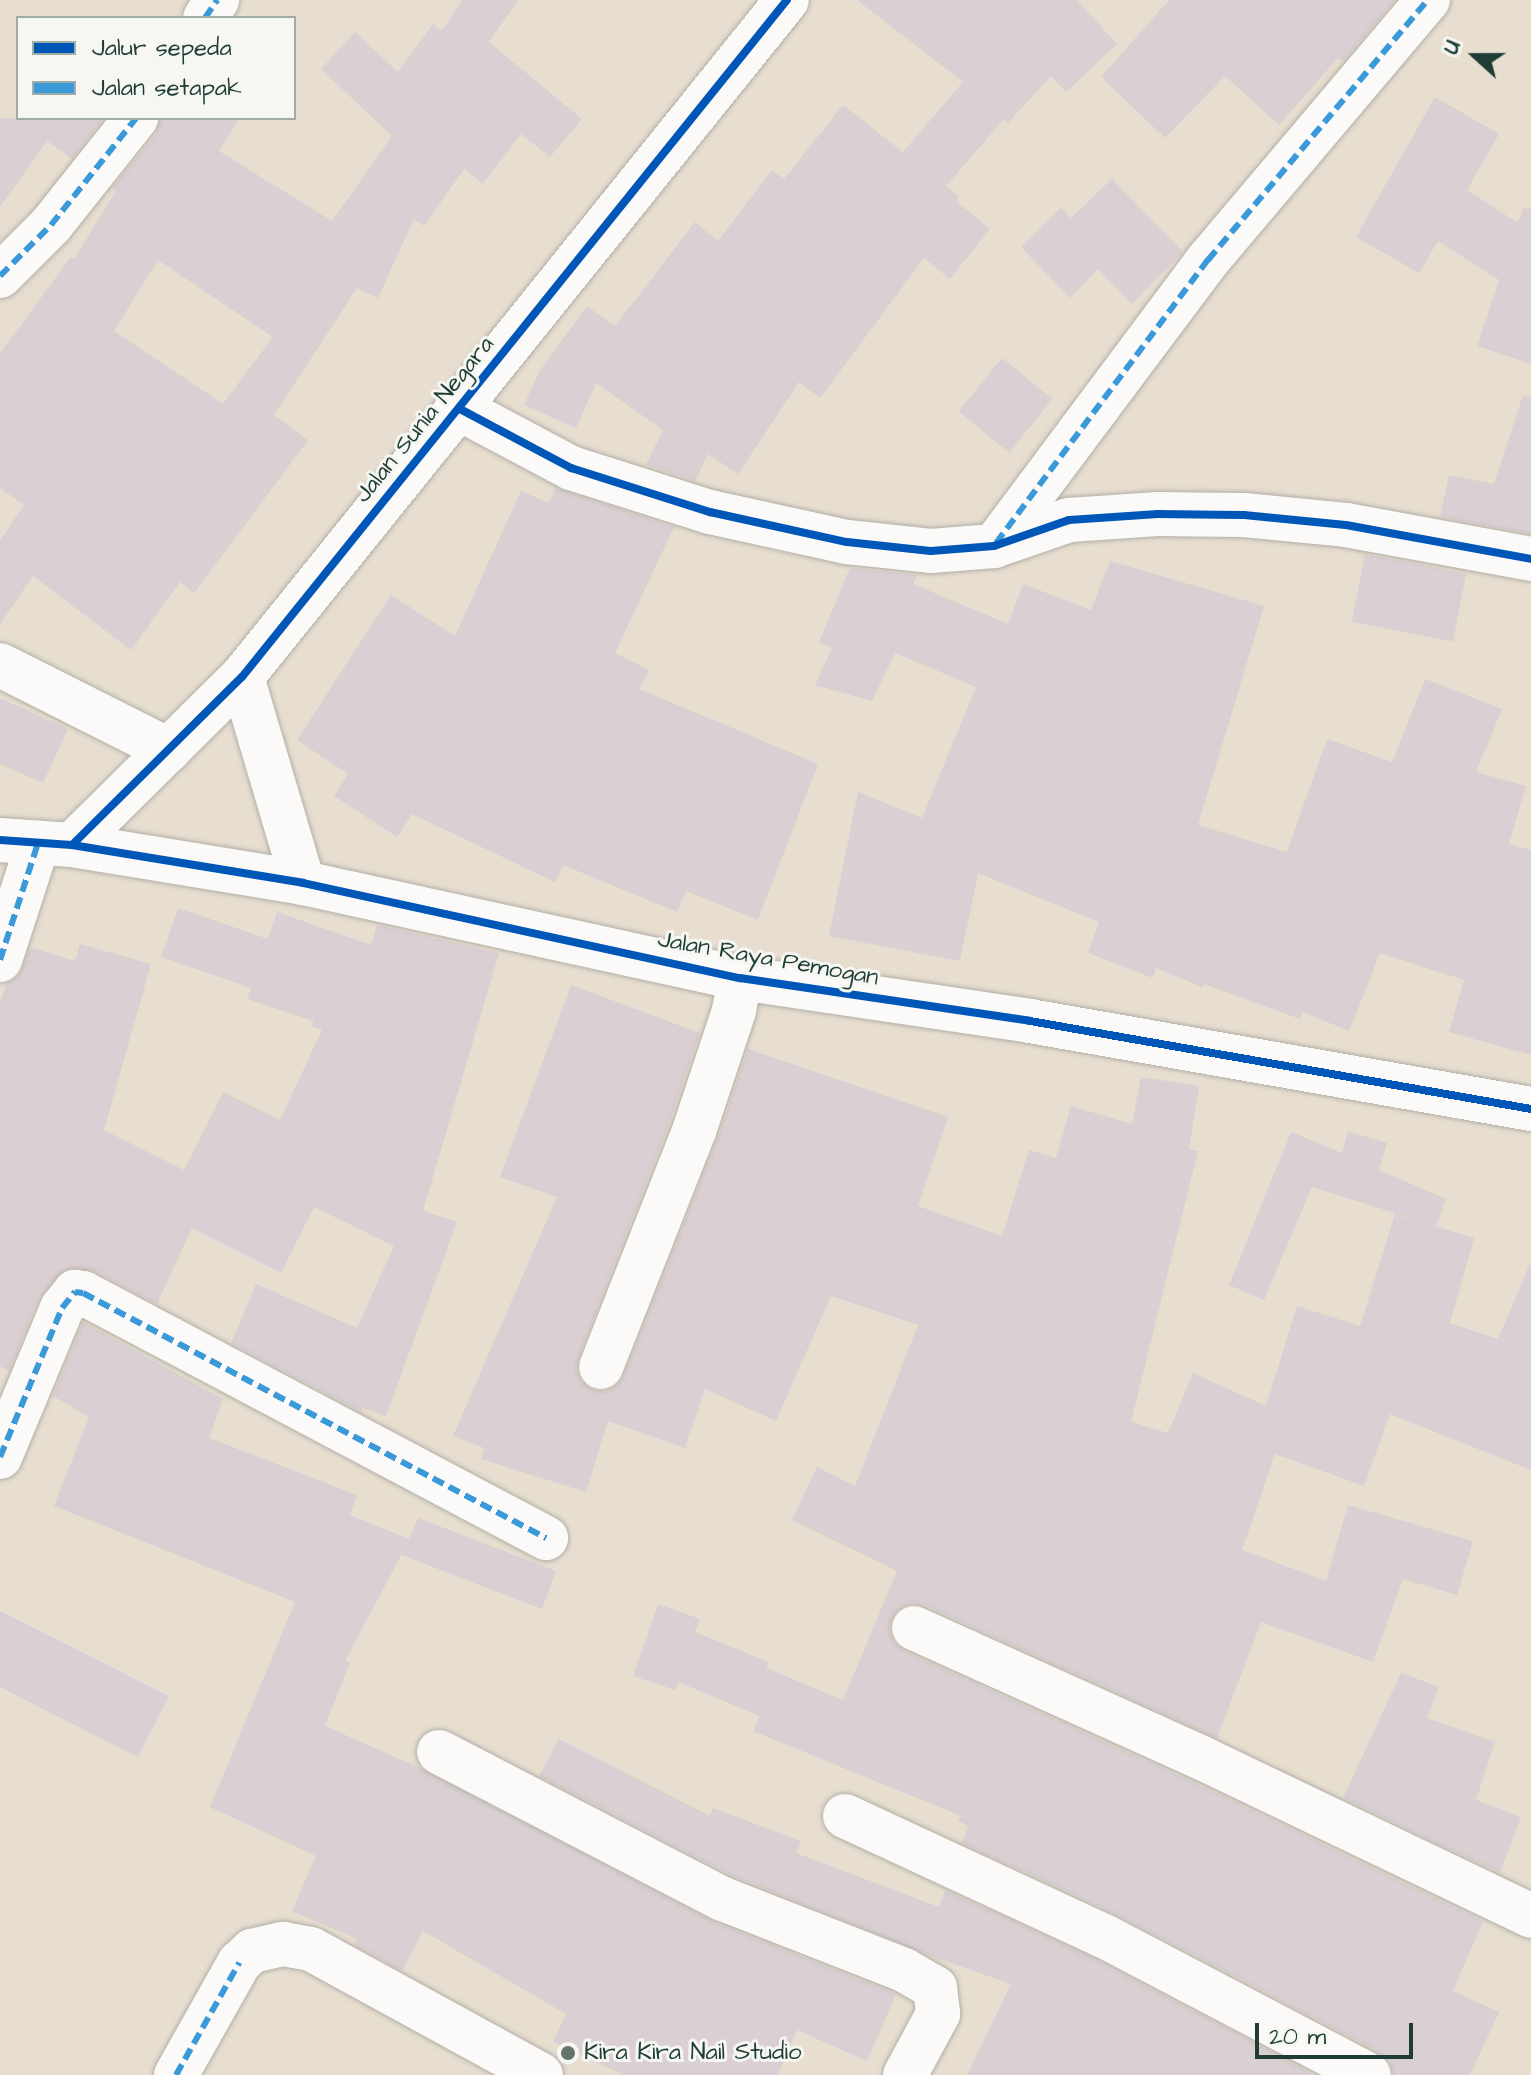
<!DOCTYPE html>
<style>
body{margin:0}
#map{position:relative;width:1531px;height:2075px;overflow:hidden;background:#e7ded0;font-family:"Architects Daughter",sans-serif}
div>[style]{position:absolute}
.building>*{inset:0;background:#dacfd2;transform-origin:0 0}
.roads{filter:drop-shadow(0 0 2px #b2afa6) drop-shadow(0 0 2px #b2afa6)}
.minor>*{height:44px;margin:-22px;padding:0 22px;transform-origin:22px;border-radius:22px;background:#fbfaf8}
.quiet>*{height:6px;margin-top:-3px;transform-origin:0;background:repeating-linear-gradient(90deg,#3a99d8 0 12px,transparent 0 18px)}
.cycleway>*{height:8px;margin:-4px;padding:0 4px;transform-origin:4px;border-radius:4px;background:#0057b8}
.dots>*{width:22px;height:22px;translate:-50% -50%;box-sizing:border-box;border:4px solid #f6f6f2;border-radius:50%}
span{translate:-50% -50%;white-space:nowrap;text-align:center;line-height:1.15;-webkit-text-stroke:6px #f6f6f2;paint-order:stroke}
.street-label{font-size:24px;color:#1f3d34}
.poi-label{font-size:24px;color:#1f3d34}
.left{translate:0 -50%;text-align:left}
.legend{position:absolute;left:16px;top:16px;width:280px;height:104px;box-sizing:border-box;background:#f6f6f2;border:2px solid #a0aca6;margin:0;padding:10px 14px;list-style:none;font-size:24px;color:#1f3d34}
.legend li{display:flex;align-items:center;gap:16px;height:40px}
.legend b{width:40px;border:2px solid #a0aca6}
.north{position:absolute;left:1435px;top:16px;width:80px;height:80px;-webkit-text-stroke:6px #f6f6f2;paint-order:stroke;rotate:291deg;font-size:22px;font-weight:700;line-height:32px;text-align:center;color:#1f3d34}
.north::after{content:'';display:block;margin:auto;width:28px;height:36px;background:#1f3d34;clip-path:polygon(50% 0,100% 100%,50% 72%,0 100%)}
.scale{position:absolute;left:1255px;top:2023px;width:158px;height:36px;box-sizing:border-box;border:4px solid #1f3d34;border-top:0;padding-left:10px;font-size:24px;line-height:28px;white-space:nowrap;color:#1f3d34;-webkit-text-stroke:6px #f6f6f2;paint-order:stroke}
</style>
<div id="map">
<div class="building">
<i style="clip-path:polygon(evenodd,462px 0,518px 0,489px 42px,582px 119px,550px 157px,521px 134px,483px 184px,464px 169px,424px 226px,414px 219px,378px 298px,357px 288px,274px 415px,308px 440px,194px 593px,180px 582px,131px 650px,33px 576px,0 624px,0 540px,24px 505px,0 488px,0 353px,71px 257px,74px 259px,116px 191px,112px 188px,156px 134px,160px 118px,240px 118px,219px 151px,332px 221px,392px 136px,321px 69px,355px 32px,398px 72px,433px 24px,442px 31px,462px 0,158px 260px,273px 337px,223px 404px,114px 331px,158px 260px)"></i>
<i style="clip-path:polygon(857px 0,1077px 0,1117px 44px,1066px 92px,1051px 76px,1008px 123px,1004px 119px,946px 186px,959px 197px,956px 201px,990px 229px,950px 279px,924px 258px,820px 398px,799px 382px,738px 474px,708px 454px,695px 481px,646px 465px,663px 430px,596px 383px,576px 428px,524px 405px,539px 372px,587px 306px,615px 326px,695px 222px,718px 241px,772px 170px,784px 179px,843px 105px,903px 152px,963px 82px)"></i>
<i style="clip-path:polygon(1169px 0,1395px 0,1343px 62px,1338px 58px,1279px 125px,1225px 76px,1165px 138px,1101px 77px)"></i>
<i style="clip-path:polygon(1435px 97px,1499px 134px,1467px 190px,1518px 223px,1523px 208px,1531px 209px,1531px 364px,1477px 346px,1499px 280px,1438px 241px,1419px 273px,1356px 237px)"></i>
<i style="clip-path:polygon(0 118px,104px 118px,72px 159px,47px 141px,0 207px)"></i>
<i style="clip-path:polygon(1112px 179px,1183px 252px,1132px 304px,1098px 269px,1070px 298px,1021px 247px,1061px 208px,1071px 218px)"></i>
<i style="left:1002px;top:358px;width:65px;height:69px;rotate:39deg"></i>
<i style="clip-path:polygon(1523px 395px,1531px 397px,1531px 534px,1440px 517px,1449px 475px,1494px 484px)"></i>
<i style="clip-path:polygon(556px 488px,674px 527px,615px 653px,649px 670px,639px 689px,818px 764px,758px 920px,686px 891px,677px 912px,563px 865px,555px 882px,412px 814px,397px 837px,334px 796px,348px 774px,297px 740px,391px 595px,455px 636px,521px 491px,549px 503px)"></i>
<i style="left:1365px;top:554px;width:103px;height:69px;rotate:11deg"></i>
<i style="clip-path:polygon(1110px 561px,1264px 606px,1198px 825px,1287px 852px,1327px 739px,1392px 762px,1425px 679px,1502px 709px,1476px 772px,1526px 786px,1509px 844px,1531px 850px,1531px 1055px,1449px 1032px,1464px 980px,1380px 953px,1349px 1031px,1303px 1012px,1300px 1019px,1204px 984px,1202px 987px,1156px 968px,1153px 978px,1088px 953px,1099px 922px,978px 873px,960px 961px,829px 936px,858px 792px,922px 818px,976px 687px,895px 653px,872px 701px,815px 685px,832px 648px,819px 642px,850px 568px,917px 575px,913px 584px,1008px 624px,1023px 584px,1091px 610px)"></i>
<i style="clip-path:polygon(0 698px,68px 729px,43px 783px,0 764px)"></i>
<i style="clip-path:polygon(178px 908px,268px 939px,277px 912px,371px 945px,377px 925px,499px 953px,423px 1211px,457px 1222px,386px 1416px,363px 1408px,361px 1412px,231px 1343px,256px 1284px,357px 1328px,394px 1246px,314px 1207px,281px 1273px,192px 1228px,157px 1304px,94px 1271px,65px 1269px,39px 1298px,9px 1371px,0 1366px,0 1003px,6px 984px,17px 978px,23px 968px,30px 947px,75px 961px,80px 944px,151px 964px,104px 1130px,184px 1170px,223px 1092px,280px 1120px,322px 1030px,311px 1026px,314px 1021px,247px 999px,251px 988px,161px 957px)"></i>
<i style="clip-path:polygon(571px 985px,700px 1033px,670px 1122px,578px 1358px,576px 1370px,581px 1382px,593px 1390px,605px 1392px,616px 1387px,624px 1376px,717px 1140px,748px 1049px,948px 1117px,918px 1206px,1002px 1236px,1029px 1150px,1056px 1158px,1071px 1106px,1132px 1124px,1141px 1077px,1199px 1086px,1189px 1149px,1198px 1151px,1131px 1422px,1168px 1433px,1193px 1373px,1266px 1406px,1297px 1306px,1360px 1326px,1395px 1214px,1474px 1238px,1450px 1323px,1498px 1339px,1531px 1261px,1531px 1470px,1390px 1414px,1364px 1486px,1275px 1454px,1242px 1550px,1326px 1581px,1348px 1505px,1473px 1541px,1457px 1595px,1403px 1579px,1373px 1662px,1261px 1622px,1217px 1738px,924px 1605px,912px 1603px,900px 1607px,892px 1617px,889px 1630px,893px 1642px,904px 1651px,1193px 1782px,1483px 1921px,1453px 1991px,1499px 2012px,1470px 2075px,1394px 2075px,1390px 2062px,1381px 2053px,1116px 1914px,962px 1843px,968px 1826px,958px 1821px,961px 1816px,753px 1731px,760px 1716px,678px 1682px,675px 1690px,633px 1676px,658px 1604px,700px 1619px,695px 1632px,769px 1662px,766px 1668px,843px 1700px,897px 1571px,792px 1520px,817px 1467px,855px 1486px,918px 1325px,831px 1296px,776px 1421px,705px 1389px,685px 1448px,608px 1421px,586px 1492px,481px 1459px,484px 1448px,453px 1436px,557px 1197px,500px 1177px)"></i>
<i style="clip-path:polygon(1348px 1131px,1387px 1143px,1379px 1170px,1446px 1199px,1436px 1226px,1312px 1187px,1264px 1300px,1229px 1285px,1291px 1132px,1342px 1153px)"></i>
<i style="clip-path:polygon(83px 1322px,223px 1399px,209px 1438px,357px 1495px,350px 1515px,409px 1539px,418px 1518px,556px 1571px,542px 1609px,402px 1555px,406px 1546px,345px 1661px,350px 1663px,325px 1726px,420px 1768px,712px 1921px,896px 1994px,867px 2061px,797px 2030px,778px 2075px,624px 2075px,553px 2042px,566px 2014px,423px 1931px,402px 1971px,354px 1944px,357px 1939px,292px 1911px,316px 1856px,210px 1807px,295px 1602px,54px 1506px,89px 1417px,53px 1396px)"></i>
<i style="clip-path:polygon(0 1611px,169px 1696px,138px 1757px,0 1687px)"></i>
<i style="clip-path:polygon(1401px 1673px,1439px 1687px,1427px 1718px,1495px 1742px,1476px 1800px,1521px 1817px,1500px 1873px,1343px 1798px)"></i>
<i style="clip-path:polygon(559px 1739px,710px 1816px,713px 1808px,801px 1841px,796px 1853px,939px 1907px,945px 1890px,1093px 1958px,1315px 2075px,967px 2075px,1011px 1984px,928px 1955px,733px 1876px,539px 1776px)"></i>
</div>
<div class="roads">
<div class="minor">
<i style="left:205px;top:18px;width:22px;rotate:-56deg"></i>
<i style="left:0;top:276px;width:72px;rotate:-45deg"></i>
<i style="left:51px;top:225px;width:137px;rotate:-51.5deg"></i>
<i style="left:460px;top:409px;width:126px;rotate:28deg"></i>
<i style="left:571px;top:468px;width:146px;rotate:17.6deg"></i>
<i style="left:710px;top:512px;width:140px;rotate:12.4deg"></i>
<i style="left:847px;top:542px;width:84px;rotate:6.1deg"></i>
<i style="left:931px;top:551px;width:63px;rotate:-4.5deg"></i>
<i style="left:994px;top:546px;width:79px;rotate:-19.1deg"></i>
<i style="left:1069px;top:520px;width:89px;rotate:-3.9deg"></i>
<i style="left:1158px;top:514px;width:86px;rotate:0.7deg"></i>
<i style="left:1244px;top:515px;width:102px;rotate:5.6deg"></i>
<i style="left:1346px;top:525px;width:188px;rotate:10.4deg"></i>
<i style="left:994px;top:546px;width:357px;rotate:-53.2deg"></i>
<i style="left:1208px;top:260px;width:341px;rotate:-49.8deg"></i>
<i style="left:0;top:665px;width:189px;rotate:26.7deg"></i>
<i style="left:242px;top:677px;width:215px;rotate:73.5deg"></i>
<i style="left:0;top:840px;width:72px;rotate:4deg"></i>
<i style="left:72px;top:845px;width:234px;rotate:9.3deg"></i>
<i style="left:303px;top:883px;width:447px;rotate:12.3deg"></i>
<i style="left:740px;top:978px;width:293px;rotate:8.4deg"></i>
<i style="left:1030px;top:1021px;width:509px;rotate:9.96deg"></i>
<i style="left:72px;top:845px;width:239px;rotate:-44.7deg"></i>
<i style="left:242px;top:677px;width:869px;rotate:-51.17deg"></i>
<i style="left:0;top:960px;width:123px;rotate:-72deg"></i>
<i style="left:601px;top:1367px;width:254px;rotate:-68.5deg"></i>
<i style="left:694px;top:1131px;width:126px;rotate:-71.6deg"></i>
<i style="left:734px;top:1011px;width:34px;rotate:-80deg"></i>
<i style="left:0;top:1457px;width:161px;rotate:-67.4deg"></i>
<i style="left:62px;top:1308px;width:21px;rotate:-51deg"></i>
<i style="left:75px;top:1292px;width:8px;rotate:7deg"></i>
<i style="left:83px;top:1293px;width:524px;rotate:27.89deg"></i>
<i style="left:914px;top:1628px;width:318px;rotate:24.3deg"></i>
<i style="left:1204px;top:1759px;width:363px;rotate:25.6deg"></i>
<i style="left:439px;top:1752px;width:320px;rotate:27.4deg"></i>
<i style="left:723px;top:1899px;width:194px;rotate:21.4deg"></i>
<i style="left:904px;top:1970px;width:36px;rotate:30deg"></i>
<i style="left:935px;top:1988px;width:26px;rotate:83deg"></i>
<i style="left:938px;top:2014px;width:69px;rotate:118.4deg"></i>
<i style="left:845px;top:1816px;width:285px;rotate:24.9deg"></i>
<i style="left:1104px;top:1936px;width:299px;rotate:27.7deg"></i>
<i style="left:176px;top:2075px;width:129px;rotate:-60.6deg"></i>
<i style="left:239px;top:1963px;width:18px;rotate:-43deg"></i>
<i style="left:252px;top:1951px;width:32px;rotate:-13deg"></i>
<i style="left:283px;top:1944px;width:28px;rotate:10deg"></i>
<i style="left:311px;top:1949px;width:262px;rotate:28.7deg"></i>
</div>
</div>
<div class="quiet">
<i style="left:205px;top:18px;width:22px;rotate:-56deg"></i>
<i style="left:0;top:276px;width:72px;rotate:-45deg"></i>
<i style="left:51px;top:225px;width:137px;rotate:-51.5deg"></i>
<i style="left:996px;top:543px;width:354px;rotate:-53.2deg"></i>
<i style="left:1208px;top:260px;width:341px;rotate:-49.8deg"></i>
<i style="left:0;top:960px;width:123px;rotate:-72deg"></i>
<i style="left:0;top:1457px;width:161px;rotate:-67.4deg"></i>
<i style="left:62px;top:1308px;width:21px;rotate:-51deg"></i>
<i style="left:75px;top:1292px;width:8px;rotate:7deg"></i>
<i style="left:83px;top:1293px;width:524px;rotate:27.89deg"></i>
<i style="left:176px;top:2075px;width:129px;rotate:-60.6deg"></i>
</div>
<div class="cycleway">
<i style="left:460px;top:409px;width:126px;rotate:28deg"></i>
<i style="left:571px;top:468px;width:146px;rotate:17.6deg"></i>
<i style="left:710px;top:512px;width:140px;rotate:12.4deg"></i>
<i style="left:847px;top:542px;width:84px;rotate:6.1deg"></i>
<i style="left:931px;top:551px;width:63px;rotate:-4.5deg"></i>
<i style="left:994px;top:546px;width:79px;rotate:-19.1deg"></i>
<i style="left:1069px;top:520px;width:89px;rotate:-3.9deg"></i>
<i style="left:1158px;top:514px;width:86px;rotate:0.7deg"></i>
<i style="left:1244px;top:515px;width:102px;rotate:5.6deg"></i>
<i style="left:1346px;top:525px;width:188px;rotate:10.4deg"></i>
<i style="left:0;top:840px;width:72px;rotate:4deg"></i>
<i style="left:72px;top:845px;width:234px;rotate:9.3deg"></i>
<i style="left:303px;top:883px;width:447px;rotate:12.3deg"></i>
<i style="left:740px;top:978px;width:293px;rotate:8.4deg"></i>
<i style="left:1030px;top:1021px;width:509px;rotate:9.96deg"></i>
<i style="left:72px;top:845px;width:239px;rotate:-44.7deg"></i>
<i style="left:242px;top:677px;width:869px;rotate:-51.17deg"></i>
</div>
<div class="dots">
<i style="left:568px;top:2053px;background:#65756b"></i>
</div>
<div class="street-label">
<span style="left:425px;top:420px;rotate:-51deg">Jalan Sunia Negara</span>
<span style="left:768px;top:959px;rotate:10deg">Jalan Raya Pemogan</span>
</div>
<div class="poi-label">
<span class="left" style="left:584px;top:2053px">Kira Kira Nail Studio</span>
</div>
<ul class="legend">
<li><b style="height:10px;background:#0057b8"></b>Jalur sepeda</li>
<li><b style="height:10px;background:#3a99d8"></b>Jalan setapak</li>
</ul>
<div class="north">U</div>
<div class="scale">20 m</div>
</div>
